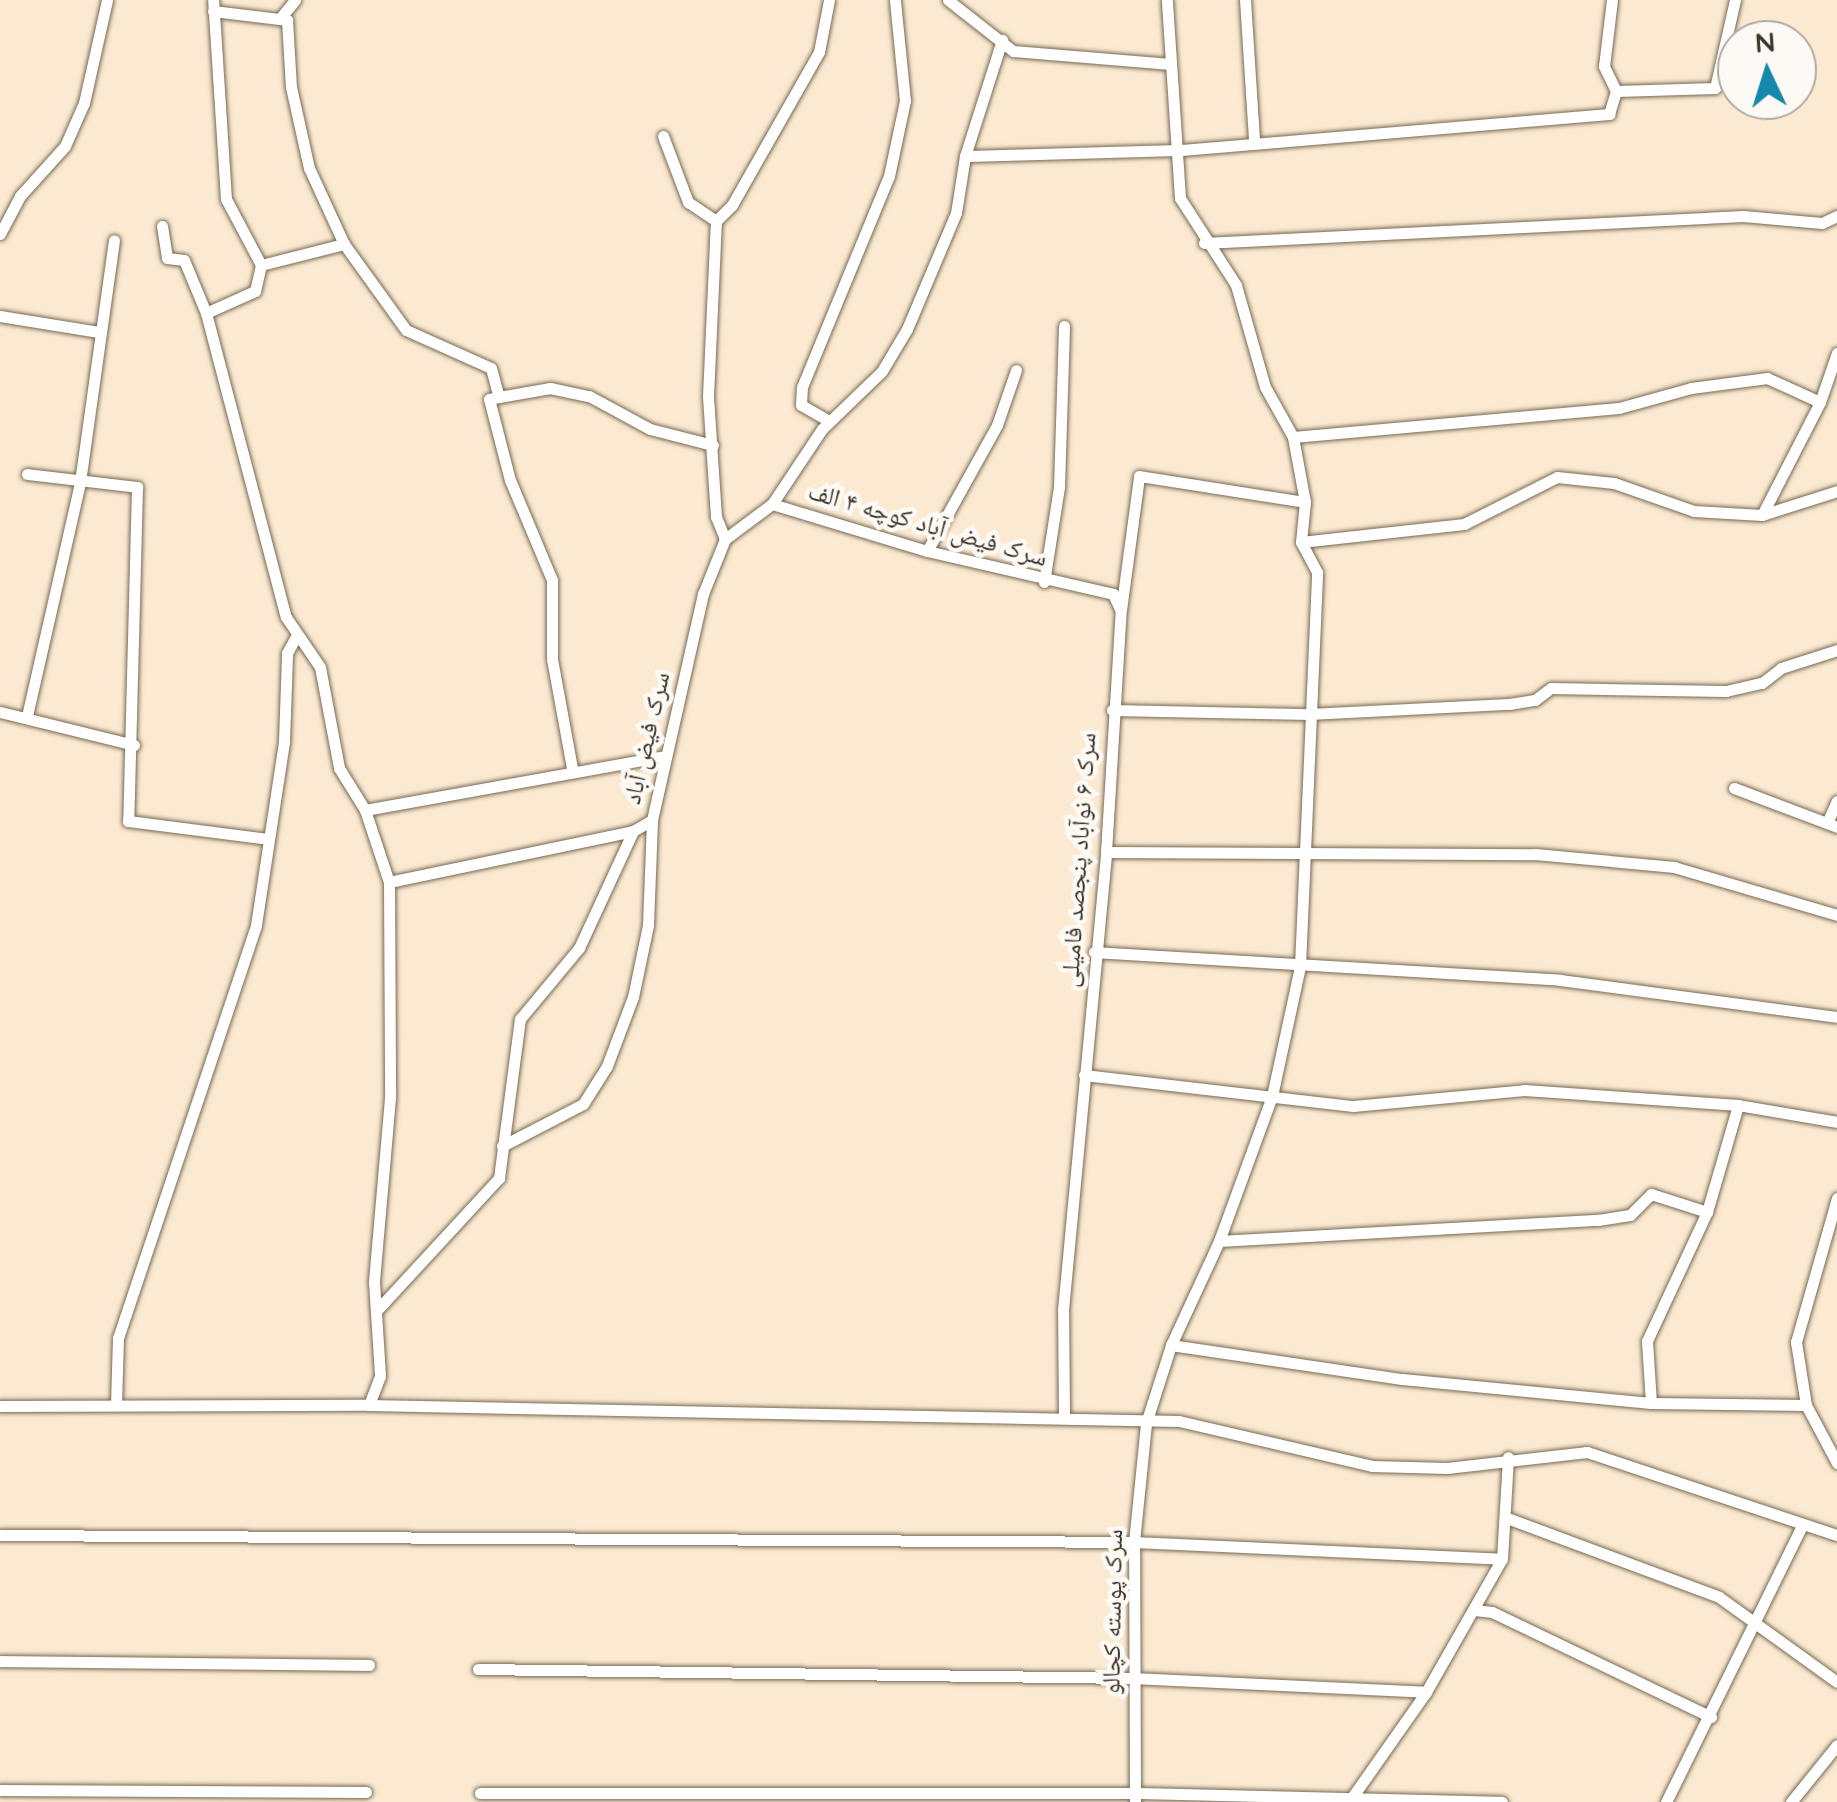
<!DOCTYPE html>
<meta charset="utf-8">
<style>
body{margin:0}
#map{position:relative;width:1837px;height:1802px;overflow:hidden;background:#fbead1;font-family:Quicksand,"Noto Naskh Arabic",sans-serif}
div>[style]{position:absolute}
.roads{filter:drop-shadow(0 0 2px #776953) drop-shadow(0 0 2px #776953)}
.street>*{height:11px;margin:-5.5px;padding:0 5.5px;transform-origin:5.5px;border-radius:5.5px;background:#fff}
span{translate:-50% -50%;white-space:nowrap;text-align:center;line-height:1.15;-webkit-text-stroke:9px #fdf9f4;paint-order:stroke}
.street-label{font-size:25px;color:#3b352b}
.north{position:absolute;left:1717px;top:20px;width:100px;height:100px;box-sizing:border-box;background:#fdf9f4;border:2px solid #afaba4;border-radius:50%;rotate:356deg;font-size:28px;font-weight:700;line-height:40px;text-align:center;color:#3b352b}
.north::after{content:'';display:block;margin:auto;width:35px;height:45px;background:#1489ad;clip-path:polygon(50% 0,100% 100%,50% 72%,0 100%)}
</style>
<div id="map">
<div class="roads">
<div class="street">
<i style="left:948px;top:0;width:83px;rotate:38.1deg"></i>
<i style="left:1013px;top:51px;width:158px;rotate:4.7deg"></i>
<i style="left:1245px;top:0;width:141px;rotate:86.3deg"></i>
<i style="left:213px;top:11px;width:75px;rotate:6.9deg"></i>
<i style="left:287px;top:20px;width:67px;rotate:86.6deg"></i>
<i style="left:291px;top:87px;width:83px;rotate:77.5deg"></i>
<i style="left:309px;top:168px;width:84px;rotate:65.3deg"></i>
<i style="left:344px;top:244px;width:106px;rotate:54.2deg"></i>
<i style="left:406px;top:330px;width:93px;rotate:24.1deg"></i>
<i style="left:491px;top:368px;width:30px;rotate:75deg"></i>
<i style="left:499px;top:397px;width:10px;rotate:169deg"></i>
<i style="left:489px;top:399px;width:84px;rotate:75.5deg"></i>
<i style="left:510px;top:480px;width:108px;rotate:67.2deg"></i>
<i style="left:552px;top:580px;width:79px;rotate:90deg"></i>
<i style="left:552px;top:659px;width:111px;rotate:79.6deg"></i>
<i style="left:282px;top:16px;width:21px;rotate:-51deg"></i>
<i style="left:1616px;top:91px;width:99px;rotate:-1.7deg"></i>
<i style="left:1715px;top:88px;width:90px;rotate:-77.2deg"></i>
<i style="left:663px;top:136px;width:71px;rotate:69.3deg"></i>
<i style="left:688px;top:202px;width:34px;rotate:34deg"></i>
<i style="left:965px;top:156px;width:216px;rotate:-1.6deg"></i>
<i style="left:1181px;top:150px;width:430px;rotate:-4.8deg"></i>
<i style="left:1609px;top:114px;width:24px;rotate:-73deg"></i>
<i style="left:1616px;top:91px;width:28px;rotate:-116deg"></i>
<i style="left:1604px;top:66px;width:66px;rotate:-83.1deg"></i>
<i style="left:162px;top:226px;width:32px;rotate:81deg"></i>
<i style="left:167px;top:258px;width:17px;rotate:7deg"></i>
<i style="left:184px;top:260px;width:57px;rotate:67.5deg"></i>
<i style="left:206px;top:313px;width:314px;rotate:75.3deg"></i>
<i style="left:286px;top:617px;width:60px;rotate:55.8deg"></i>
<i style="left:320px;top:667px;width:103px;rotate:79.3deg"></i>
<i style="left:339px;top:768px;width:49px;rotate:58.2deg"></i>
<i style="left:365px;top:810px;width:76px;rotate:71.6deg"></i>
<i style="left:389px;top:882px;width:216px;rotate:89.7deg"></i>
<i style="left:390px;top:1098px;width:185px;rotate:95deg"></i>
<i style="left:374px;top:1282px;width:94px;rotate:86.3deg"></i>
<i style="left:380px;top:1376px;width:31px;rotate:111deg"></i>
<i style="left:0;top:234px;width:43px;rotate:-62.2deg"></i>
<i style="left:20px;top:196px;width:67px;rotate:-48deg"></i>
<i style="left:65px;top:146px;width:47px;rotate:-66.2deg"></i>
<i style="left:84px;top:103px;width:106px;rotate:-77.4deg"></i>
<i style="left:1204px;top:243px;width:540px;rotate:-2.87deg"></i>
<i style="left:1743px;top:216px;width:79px;rotate:5.1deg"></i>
<i style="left:1822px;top:223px;width:17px;rotate:-25deg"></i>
<i style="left:261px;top:265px;width:86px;rotate:-14.2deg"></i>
<i style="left:206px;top:313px;width:54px;rotate:-24.2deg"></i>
<i style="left:255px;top:291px;width:27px;rotate:-77deg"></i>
<i style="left:261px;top:265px;width:75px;rotate:-117.9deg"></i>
<i style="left:226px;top:199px;width:199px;rotate:-93.7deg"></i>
<i style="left:0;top:316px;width:100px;rotate:9.2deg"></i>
<i style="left:499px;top:397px;width:52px;rotate:-10deg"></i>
<i style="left:550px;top:388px;width:40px;rotate:12deg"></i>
<i style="left:589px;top:396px;width:69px;rotate:28.4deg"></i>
<i style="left:650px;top:429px;width:65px;rotate:14.3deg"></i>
<i style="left:829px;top:421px;width:32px;rotate:-150deg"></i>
<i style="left:801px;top:405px;width:18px;rotate:-87deg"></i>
<i style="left:802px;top:387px;width:228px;rotate:-67.6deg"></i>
<i style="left:889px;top:176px;width:77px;rotate:-78deg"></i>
<i style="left:905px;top:101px;width:101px;rotate:-95.7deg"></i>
<i style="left:1293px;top:437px;width:327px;rotate:-5.1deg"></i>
<i style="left:1619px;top:408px;width:75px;rotate:-15.5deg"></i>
<i style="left:1691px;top:388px;width:77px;rotate:-7.5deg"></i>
<i style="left:1767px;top:378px;width:58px;rotate:24.4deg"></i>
<i style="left:27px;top:474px;width:111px;rotate:6.7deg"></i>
<i style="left:137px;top:487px;width:334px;rotate:91.5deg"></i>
<i style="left:128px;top:821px;width:141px;rotate:7.3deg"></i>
<i style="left:772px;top:504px;width:162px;rotate:16.9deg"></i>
<i style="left:927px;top:551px;width:191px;rotate:13deg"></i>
<i style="left:1113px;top:594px;width:17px;rotate:65deg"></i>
<i style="left:1762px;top:515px;width:127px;rotate:-62.8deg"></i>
<i style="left:1820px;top:402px;width:52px;rotate:-70.9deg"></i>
<i style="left:725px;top:539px;width:24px;rotate:-112deg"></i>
<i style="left:716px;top:517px;width:121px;rotate:-93.8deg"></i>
<i style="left:708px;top:396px;width:175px;rotate:-87.4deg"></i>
<i style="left:716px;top:221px;width:23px;rotate:-45deg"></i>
<i style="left:732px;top:205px;width:176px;rotate:-60.4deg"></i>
<i style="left:819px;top:52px;width:53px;rotate:-79.1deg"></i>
<i style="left:1301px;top:542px;width:164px;rotate:-6.3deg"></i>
<i style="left:1464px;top:524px;width:104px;rotate:-26.8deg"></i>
<i style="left:1557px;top:477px;width:57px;rotate:6deg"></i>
<i style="left:1614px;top:483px;width:85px;rotate:19.3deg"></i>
<i style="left:1694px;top:511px;width:68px;rotate:3.4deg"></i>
<i style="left:1762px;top:515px;width:79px;rotate:-17.7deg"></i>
<i style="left:927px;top:551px;width:144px;rotate:-60.9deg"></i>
<i style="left:997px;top:425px;width:58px;rotate:-70.9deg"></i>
<i style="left:1044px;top:582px;width:96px;rotate:-81deg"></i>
<i style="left:1059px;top:487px;width:161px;rotate:-88.2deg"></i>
<i style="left:1112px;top:710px;width:197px;rotate:1.2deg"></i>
<i style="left:1309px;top:714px;width:200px;rotate:-2.9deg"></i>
<i style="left:1509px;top:704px;width:26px;rotate:-9deg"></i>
<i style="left:1535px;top:700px;width:20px;rotate:-37deg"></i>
<i style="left:1551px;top:688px;width:175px;rotate:1deg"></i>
<i style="left:1726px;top:691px;width:37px;rotate:-13deg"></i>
<i style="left:1762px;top:683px;width:24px;rotate:-38deg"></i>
<i style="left:1781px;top:668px;width:59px;rotate:-17.8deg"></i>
<i style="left:0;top:712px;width:138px;rotate:13.8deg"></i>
<i style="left:27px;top:716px;width:240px;rotate:-77.2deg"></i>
<i style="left:80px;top:482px;width:244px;rotate:-82deg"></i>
<i style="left:1734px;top:788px;width:110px;rotate:20.7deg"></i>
<i style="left:365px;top:810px;width:304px;rotate:-10.2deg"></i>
<i style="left:1827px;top:823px;width:24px;rotate:-66deg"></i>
<i style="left:1106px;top:852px;width:429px;rotate:0.3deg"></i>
<i style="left:1535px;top:854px;width:140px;rotate:5.3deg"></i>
<i style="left:1674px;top:867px;width:170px;rotate:16.4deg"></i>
<i style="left:389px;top:882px;width:249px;rotate:-11.8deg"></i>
<i style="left:1094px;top:952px;width:467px;rotate:3.4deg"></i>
<i style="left:1560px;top:980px;width:279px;rotate:7.6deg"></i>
<i style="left:1084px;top:1075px;width:271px;rotate:6.6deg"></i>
<i style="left:1353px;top:1106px;width:172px;rotate:-5.3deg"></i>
<i style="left:1524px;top:1090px;width:215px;rotate:4deg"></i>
<i style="left:1738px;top:1105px;width:100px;rotate:9.7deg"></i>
<i style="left:502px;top:1146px;width:91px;rotate:-27.4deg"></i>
<i style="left:583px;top:1104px;width:45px;rotate:-57.7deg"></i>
<i style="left:607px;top:1066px;width:74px;rotate:-69.4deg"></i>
<i style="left:633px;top:997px;width:74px;rotate:-78.2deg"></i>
<i style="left:648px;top:925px;width:105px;rotate:-87.8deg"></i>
<i style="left:1837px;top:1198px;width:150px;rotate:105.9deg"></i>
<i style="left:1796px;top:1342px;width:64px;rotate:81deg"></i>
<i style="left:1806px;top:1405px;width:66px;rotate:61.9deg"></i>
<i style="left:1219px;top:1241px;width:380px;rotate:-3.2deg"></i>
<i style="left:1598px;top:1220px;width:32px;rotate:-9deg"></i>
<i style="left:1630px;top:1215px;width:30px;rotate:-45deg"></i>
<i style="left:1651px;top:1194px;width:59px;rotate:17.8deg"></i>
<i style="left:379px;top:1308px;width:177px;rotate:-47.3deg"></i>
<i style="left:499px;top:1178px;width:160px;rotate:-82.5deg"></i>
<i style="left:520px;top:1019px;width:92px;rotate:-50.3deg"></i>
<i style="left:579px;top:948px;width:129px;rotate:-65.2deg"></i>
<i style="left:633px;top:831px;width:22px;rotate:-30deg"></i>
<i style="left:652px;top:820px;width:232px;rotate:-77.3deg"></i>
<i style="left:703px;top:594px;width:59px;rotate:-68.2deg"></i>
<i style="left:725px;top:539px;width:59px;rotate:-36.7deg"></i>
<i style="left:772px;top:504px;width:90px;rotate:-56.3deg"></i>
<i style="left:822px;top:429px;width:83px;rotate:-44deg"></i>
<i style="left:882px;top:371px;width:49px;rotate:-59.2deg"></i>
<i style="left:907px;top:329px;width:126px;rotate:-67.1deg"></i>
<i style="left:956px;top:213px;width:58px;rotate:-81deg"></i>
<i style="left:965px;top:156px;width:122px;rotate:-72.3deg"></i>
<i style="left:1171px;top:1345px;width:233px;rotate:8.4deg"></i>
<i style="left:1402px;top:1379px;width:250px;rotate:5.5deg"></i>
<i style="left:1651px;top:1403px;width:155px;rotate:0.7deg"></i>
<i style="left:1651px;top:1403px;width:62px;rotate:-93.7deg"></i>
<i style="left:1647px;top:1341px;width:142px;rotate:-65.1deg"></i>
<i style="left:1707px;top:1212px;width:111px;rotate:-73.8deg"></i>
<i style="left:116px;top:1405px;width:67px;rotate:-88.3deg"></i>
<i style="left:118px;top:1338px;width:435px;rotate:-71.5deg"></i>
<i style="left:256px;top:925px;width:186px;rotate:-81.3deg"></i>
<i style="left:284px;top:741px;width:88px;rotate:-88deg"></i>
<i style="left:287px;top:653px;width:18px;rotate:-61deg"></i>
<i style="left:0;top:1406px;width:369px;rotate:-0.2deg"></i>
<i style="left:369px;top:1405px;width:810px;rotate:1.13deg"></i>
<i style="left:1179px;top:1421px;width:198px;rotate:13.1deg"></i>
<i style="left:1372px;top:1466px;width:75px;rotate:1.5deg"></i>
<i style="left:1447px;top:1468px;width:141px;rotate:-6.5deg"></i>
<i style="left:1587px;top:1452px;width:263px;rotate:18.4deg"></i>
<i style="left:1064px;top:1415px;width:105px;rotate:-90.5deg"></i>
<i style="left:1063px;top:1310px;width:460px;rotate:-84.6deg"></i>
<i style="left:1106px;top:852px;width:242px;rotate:-86.5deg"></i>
<i style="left:1121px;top:610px;width:135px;rotate:-82.3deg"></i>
<i style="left:1139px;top:476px;width:168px;rotate:8.9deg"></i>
<i style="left:1507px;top:1518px;width:226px;rotate:20.4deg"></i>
<i style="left:1719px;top:1597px;width:145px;rotate:35.8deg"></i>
<i style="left:0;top:1535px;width:1134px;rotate:0.35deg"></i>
<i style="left:1134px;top:1542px;width:368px;rotate:2.6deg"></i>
<i style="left:1475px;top:1610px;width:17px;rotate:7deg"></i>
<i style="left:1492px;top:1612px;width:243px;rotate:25.6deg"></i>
<i style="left:0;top:1661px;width:369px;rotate:0.6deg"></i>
<i style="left:478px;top:1669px;width:654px;rotate:0.79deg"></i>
<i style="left:1132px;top:1678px;width:294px;rotate:2.7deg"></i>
<i style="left:0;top:1790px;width:366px;rotate:0.3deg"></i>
<i style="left:480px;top:1793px;width:655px"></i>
<i style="left:1135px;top:1793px;width:367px;rotate:1.4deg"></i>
<i style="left:1353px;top:1796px;width:127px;rotate:-54.9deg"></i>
<i style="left:1426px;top:1692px;width:153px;rotate:-60.3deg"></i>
<i style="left:1502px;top:1559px;width:102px;rotate:-86.6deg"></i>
<i style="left:1135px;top:1802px;width:260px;rotate:-90.2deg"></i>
<i style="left:1134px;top:1542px;width:120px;rotate:-84.2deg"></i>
<i style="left:1146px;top:1423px;width:82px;rotate:-72.2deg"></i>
<i style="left:1171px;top:1345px;width:115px;rotate:-65.2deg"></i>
<i style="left:1219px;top:1241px;width:154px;rotate:-69.9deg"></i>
<i style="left:1272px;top:1096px;width:133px;rotate:-77.8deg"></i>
<i style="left:1300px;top:966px;width:394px;rotate:-87.5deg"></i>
<i style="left:1317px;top:572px;width:34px;rotate:-118deg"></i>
<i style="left:1301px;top:542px;width:40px;rotate:-84.3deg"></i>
<i style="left:1305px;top:502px;width:66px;rotate:-100.5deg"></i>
<i style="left:1293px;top:437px;width:57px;rotate:-119.2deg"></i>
<i style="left:1265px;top:387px;width:106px;rotate:-105.9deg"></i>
<i style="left:1236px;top:285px;width:103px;rotate:-122.8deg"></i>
<i style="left:1180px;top:198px;width:198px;rotate:-93.8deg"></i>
<i style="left:1666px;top:1802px;width:305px;rotate:-63.8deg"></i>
<i style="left:1791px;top:1802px;width:73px;rotate:-51.1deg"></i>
</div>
</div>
<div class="street-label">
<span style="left:928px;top:524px;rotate:16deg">سرک فيض آباد کوچه ۴ الف</span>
<span style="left:646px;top:738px;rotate:-77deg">سرک فيض آباد</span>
<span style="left:1078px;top:860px;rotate:-86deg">سرک ۶ نوآباد پنجصد فامیلی</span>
<span style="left:1112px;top:1612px;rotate:-89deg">سرک پوسته کچالو</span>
</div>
<div class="north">N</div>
</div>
